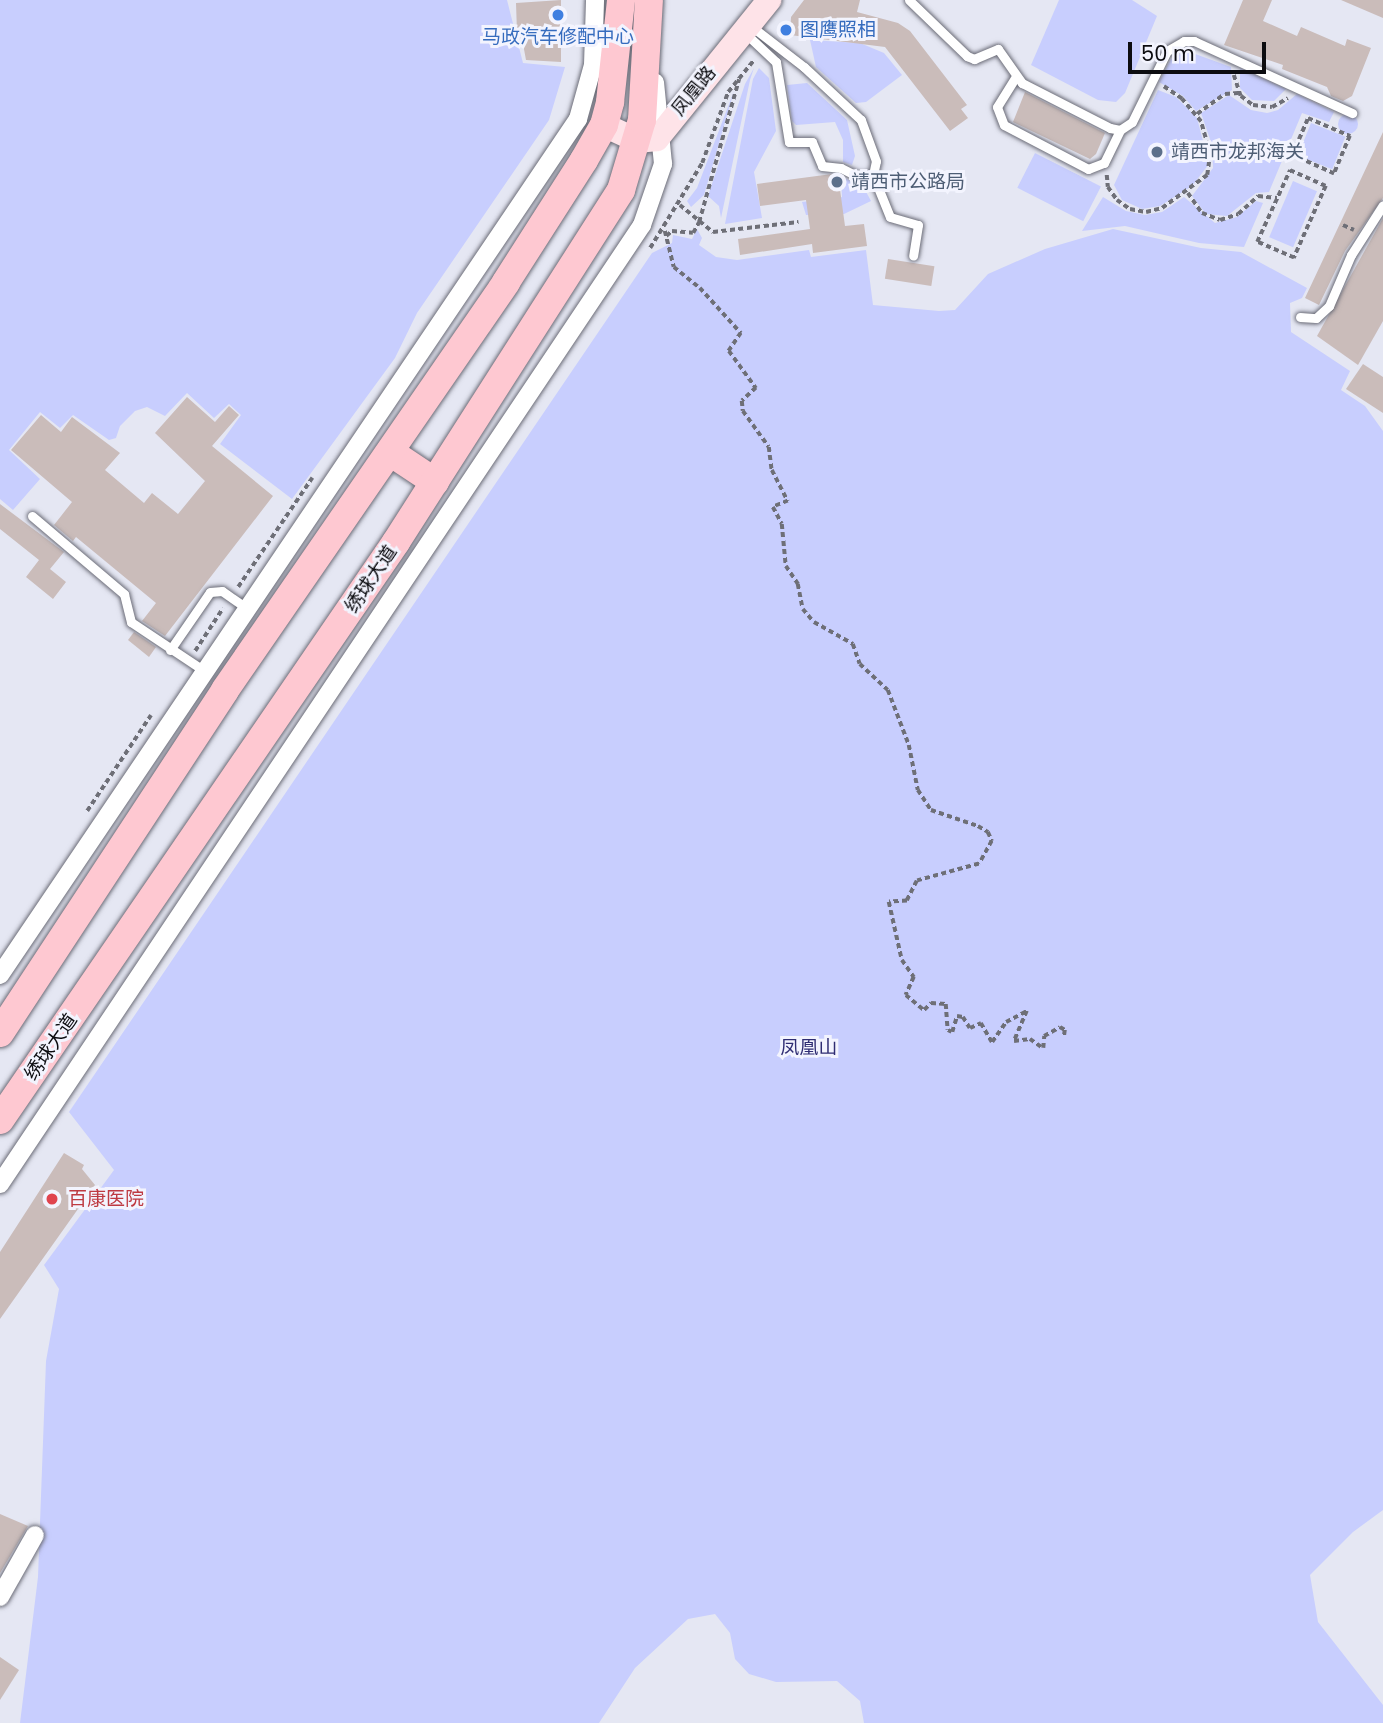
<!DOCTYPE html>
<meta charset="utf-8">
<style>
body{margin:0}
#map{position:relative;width:1383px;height:1723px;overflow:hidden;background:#e5e7f3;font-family:Poppins,"Noto Sans SC",sans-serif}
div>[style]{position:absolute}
.green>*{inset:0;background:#c8cefe;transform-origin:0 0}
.round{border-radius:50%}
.building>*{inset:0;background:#cabcba;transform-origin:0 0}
.path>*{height:3.5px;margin-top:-1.75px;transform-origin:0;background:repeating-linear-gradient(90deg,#6e6f77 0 5px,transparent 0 8.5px)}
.roads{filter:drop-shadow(0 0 2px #6b6c77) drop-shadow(0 0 2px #6b6c77)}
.service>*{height:9px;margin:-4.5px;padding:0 4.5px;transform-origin:4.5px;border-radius:4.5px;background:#fff}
.minor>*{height:18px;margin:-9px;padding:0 9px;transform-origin:9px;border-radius:9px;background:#fff}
.secondary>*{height:24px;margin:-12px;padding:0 12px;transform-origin:12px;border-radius:12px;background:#fee3e8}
.primary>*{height:28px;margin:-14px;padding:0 14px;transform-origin:14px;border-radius:14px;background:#fec8d1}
.dots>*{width:19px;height:19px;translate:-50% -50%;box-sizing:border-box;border:4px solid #f3f4fe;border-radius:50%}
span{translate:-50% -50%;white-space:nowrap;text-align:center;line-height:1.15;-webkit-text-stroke:6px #f3f4fe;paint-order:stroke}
.shop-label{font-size:19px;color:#366cbe}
.left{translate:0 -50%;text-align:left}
.street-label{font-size:19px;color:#0c0c10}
.service-label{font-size:19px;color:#4e5e75}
.park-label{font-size:19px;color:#2f2d73}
.health-label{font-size:19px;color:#be3a42}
.scale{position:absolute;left:1128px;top:42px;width:138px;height:32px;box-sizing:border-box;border:4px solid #0c0c10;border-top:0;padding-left:9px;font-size:21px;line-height:24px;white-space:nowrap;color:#0c0c10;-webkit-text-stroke:5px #f3f4fe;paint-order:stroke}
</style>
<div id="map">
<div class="green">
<i style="clip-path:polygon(0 0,507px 0,523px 63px,565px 67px,549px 120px,417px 313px,395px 358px,292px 499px,220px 444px,241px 415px,229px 404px,214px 418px,187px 393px,165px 416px,147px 407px,135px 411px,120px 426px,116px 438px,109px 440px,73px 415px,60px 428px,40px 412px,9px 450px,40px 479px,13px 510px,0 499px)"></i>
<i style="clip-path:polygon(1059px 0,1132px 0,1157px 16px,1125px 93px,1116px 102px,1098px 100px,1031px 65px)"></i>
<i style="clip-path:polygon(810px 40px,860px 43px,884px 53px,902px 75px,866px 102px,856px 103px,816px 67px)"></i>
<i style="clip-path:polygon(1187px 51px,1231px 67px,1232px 90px,1196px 111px,1183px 96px,1159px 82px,1171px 59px)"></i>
<i style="clip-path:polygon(754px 68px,750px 80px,721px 218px,719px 206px,708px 196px,745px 84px)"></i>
<i style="clip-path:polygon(759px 68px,769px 78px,776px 131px,754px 172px,762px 218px,725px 224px,753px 79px)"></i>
<i style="clip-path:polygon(1240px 68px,1286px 89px,1274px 101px,1252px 100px,1240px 88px)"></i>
<i style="clip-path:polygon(807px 83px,847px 120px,855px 156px,852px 165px,843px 162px,843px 140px,835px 122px,796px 125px,792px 121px,787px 85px)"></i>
<i style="clip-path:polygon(1158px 90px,1176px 97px,1197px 118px,1209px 164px,1192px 186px,1160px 206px,1142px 209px,1122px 200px,1114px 185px)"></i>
<i style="clip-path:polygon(734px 91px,704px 195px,691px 207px,687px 201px,697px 188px)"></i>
<i style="clip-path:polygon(1297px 94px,1334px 112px,1329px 122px,1302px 113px,1269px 192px,1256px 193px,1227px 216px,1206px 214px,1192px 196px,1213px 168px,1212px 145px,1201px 113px,1229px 95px,1251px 110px,1267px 113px,1278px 110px)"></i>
<i class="round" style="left:1338px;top:114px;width:20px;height:20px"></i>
<i style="left:1311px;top:123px;width:37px;height:35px;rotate:22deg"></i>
<i style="left:1035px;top:153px;width:74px;height:39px;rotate:27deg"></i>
<i style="clip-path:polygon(841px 176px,864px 188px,871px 201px,844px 214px,806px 215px,802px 202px,842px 197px)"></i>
<i style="left:1293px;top:181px;width:26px;height:61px;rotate:23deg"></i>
<i style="clip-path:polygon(1103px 197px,1126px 211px,1145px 215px,1162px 212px,1184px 197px,1215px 223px,1237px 217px,1256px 201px,1263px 203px,1244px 247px,1199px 243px,1125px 226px,1082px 231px)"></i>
<i style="clip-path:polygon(697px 229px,702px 238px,699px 245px,716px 257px,737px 260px,809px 250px,811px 257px,866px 250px,873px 305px,939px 311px,955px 310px,988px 274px,1045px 249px,1113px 229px,1201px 248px,1241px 252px,1307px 288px,1302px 298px,1290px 303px,1291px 332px,1350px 371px,1341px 390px,1365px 406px,1383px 431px,1383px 1510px,1353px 1532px,1310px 1575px,1318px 1622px,1383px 1705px,1383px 1723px,864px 1723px,860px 1701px,837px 1681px,776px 1682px,749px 1674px,735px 1659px,730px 1633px,715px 1614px,688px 1619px,635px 1668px,599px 1723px,20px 1723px,38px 1577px,46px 1361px,59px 1289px,44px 1265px,114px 1170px,69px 1112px,652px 253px,672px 243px,673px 235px,692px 239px)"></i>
</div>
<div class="building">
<i style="clip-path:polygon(561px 0,561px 62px,526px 60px,521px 33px,517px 33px,516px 3px)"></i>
<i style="clip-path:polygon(804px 0,860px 0,857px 12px,898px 23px,910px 31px,967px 105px,961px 109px,968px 118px,950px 131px,885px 47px,790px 35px,791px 17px)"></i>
<i style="clip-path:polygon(1243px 0,1272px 0,1263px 21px,1297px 36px,1301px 27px,1345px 46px,1347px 39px,1371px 48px,1352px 96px,1343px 101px,1331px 96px,1327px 87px,1282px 69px,1283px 65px,1224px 45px)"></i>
<i style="clip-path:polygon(1341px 0,1383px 0,1383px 18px)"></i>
<i style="clip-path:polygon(1025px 92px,1105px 133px,1096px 154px,1090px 159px,1013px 122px)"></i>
<i style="clip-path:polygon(1383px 132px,1383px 198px,1345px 251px,1319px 305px,1305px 298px)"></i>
<i style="clip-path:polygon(832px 174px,838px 175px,845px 226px,864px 224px,867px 246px,813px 253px,812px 244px,740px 255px,738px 239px,810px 229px,806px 200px,760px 206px,757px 184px)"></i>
<i style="clip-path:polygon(1383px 218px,1383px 321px,1358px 365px,1317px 336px)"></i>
<i style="left:888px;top:259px;width:47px;height:20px;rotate:9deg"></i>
<i style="clip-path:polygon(1363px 364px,1383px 377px,1383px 413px,1346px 389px)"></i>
<i style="clip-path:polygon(187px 397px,215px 422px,229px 406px,239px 415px,212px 446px,273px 496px,165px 636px,142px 621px,156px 603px,76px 537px,73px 541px,54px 525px,72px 502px,11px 450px,41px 415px,61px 432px,72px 417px,120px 453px,105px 470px,144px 503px,152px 493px,178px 514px,205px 481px,155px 433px)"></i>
<i style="clip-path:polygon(0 504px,64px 552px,50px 569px,66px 582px,53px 599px,26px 577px,39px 560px,0 529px)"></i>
<i style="clip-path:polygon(134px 632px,156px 647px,149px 657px,128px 640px)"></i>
<i style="clip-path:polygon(64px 1153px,84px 1165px,82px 1169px,95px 1185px,0 1319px,0 1252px)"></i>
<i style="clip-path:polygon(0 1514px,28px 1526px,0 1573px)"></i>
<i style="clip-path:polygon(0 1657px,19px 1670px,0 1700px)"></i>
</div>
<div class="path">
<i style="left:1234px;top:75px;width:22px;rotate:72deg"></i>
<i style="left:1241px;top:96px;width:15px;rotate:37deg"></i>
<i style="left:1253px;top:105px;width:19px;rotate:6deg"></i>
<i style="left:1272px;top:107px;width:18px;rotate:-29deg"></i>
<i style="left:1197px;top:114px;width:34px;rotate:-36deg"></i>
<i style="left:1225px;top:94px;width:13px;rotate:-4deg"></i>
<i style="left:1308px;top:118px;width:46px;rotate:23.2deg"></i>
<i style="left:1350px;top:136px;width:41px;rotate:112.8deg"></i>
<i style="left:1334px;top:174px;width:46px;rotate:-155.7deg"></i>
<i style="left:1292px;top:155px;width:40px;rotate:-66.6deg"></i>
<i style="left:1290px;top:170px;width:39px;rotate:24deg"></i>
<i style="left:1326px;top:186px;width:79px;rotate:114deg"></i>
<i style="left:1294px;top:258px;width:40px;rotate:-156.6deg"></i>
<i style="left:1257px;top:242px;width:79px;rotate:-65.4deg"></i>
<i style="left:1107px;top:175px;width:12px;rotate:85deg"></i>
<i style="left:1108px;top:187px;width:16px;rotate:55deg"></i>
<i style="left:1117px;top:200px;width:16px;rotate:35deg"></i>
<i style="left:1130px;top:209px;width:16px;rotate:11deg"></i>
<i style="left:1146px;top:212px;width:16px;rotate:-14deg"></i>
<i style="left:1162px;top:208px;width:56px;rotate:-36.3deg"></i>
<i style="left:1207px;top:175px;width:21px;rotate:-82deg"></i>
<i style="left:1210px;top:154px;width:33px;rotate:-106deg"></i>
<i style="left:1201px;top:122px;width:30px;rotate:-130deg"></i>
<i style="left:1182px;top:99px;width:22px;rotate:-146deg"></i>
<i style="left:1188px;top:193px;width:24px;rotate:55deg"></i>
<i style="left:1202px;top:213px;width:19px;rotate:21deg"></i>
<i style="left:1220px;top:220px;width:19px;rotate:-18deg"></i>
<i style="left:1238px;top:214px;width:27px;rotate:-42deg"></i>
<i style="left:1258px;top:196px;width:19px;rotate:6deg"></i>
<i style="left:680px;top:205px;width:43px;rotate:39.3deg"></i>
<i style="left:713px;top:232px;width:86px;rotate:-6.7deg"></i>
<i style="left:1343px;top:225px;width:12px;rotate:24deg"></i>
<i style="left:665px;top:231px;width:37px;rotate:76deg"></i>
<i style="left:674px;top:267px;width:33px;rotate:39deg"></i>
<i style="left:700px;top:288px;width:61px;rotate:47.7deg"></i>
<i style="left:741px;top:333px;width:22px;rotate:124deg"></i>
<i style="left:729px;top:351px;width:46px;rotate:53.9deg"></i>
<i style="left:756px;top:388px;width:19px;rotate:137deg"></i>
<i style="left:742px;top:401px;width:10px;rotate:84deg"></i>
<i style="left:743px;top:411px;width:44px;rotate:54.2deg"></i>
<i style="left:769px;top:447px;width:23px;rotate:83deg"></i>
<i style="left:772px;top:470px;width:35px;rotate:63deg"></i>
<i style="left:788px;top:501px;width:16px;rotate:158deg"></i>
<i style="left:773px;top:507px;width:19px;rotate:62deg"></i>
<i style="left:782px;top:524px;width:42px;rotate:84.6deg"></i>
<i style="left:786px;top:566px;width:22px;rotate:56deg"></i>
<i style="left:798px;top:584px;width:25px;rotate:79deg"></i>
<i style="left:803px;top:609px;width:17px;rotate:50deg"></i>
<i style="left:814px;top:622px;width:45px;rotate:29.4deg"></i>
<i style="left:853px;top:644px;width:21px;rotate:71deg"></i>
<i style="left:860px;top:664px;width:38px;rotate:43deg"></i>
<i style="left:888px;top:690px;width:59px;rotate:69.1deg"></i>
<i style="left:909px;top:745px;width:46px;rotate:78.7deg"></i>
<i style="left:918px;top:790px;width:24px;rotate:57deg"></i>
<i style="left:931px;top:810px;width:50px;rotate:18.8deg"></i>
<i style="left:978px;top:826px;width:12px;rotate:31deg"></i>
<i style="left:988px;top:832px;width:10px;rotate:66deg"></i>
<i style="left:992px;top:841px;width:26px;rotate:119deg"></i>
<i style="left:979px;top:864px;width:64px;rotate:164.7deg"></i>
<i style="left:917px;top:881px;width:22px;rotate:117deg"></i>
<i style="left:907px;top:901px;width:18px;rotate:177deg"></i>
<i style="left:889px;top:902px;width:59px;rotate:77.4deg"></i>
<i style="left:902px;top:960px;width:21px;rotate:55deg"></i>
<i style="left:914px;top:977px;width:20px;rotate:114deg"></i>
<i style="left:906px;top:995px;width:23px;rotate:40deg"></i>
<i style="left:924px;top:1010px;width:10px;rotate:-45deg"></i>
<i style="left:931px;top:1003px;width:15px;rotate:4deg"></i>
<i style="left:946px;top:1004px;width:26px;rotate:86deg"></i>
<i style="left:948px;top:1030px;width:4px;rotate:27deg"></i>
<i style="left:952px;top:1032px;width:17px;rotate:-73deg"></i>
<i style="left:957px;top:1016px;width:6px;rotate:9deg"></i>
<i style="left:963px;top:1017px;width:13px;rotate:58deg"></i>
<i style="left:970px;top:1028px;width:12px;rotate:-24deg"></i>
<i style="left:981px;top:1023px;width:22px;rotate:60deg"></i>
<i style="left:992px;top:1042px;width:24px;rotate:-55deg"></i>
<i style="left:1006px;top:1022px;width:24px;rotate:-28deg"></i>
<i style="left:1027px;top:1011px;width:33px;rotate:113deg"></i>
<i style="left:1014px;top:1041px;width:16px;rotate:-7deg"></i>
<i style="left:1030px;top:1039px;width:16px;rotate:35deg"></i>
<i style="left:1043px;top:1048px;width:12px;rotate:-85deg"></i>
<i style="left:1044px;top:1036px;width:18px;rotate:-29deg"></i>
<i style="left:1060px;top:1027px;width:6px;rotate:31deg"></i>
<i style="left:1065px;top:1030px;width:8px;rotate:97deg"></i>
<i style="left:666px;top:236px;width:8px;rotate:-40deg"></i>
<i style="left:672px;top:231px;width:21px;rotate:5deg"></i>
<i style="left:693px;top:233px;width:13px;rotate:-61deg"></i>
<i style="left:699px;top:222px;width:148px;rotate:-74.4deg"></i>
<i style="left:650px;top:248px;width:100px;rotate:-58.5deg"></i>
<i style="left:702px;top:163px;width:76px;rotate:-69.9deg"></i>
<i style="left:728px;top:92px;width:41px;rotate:-50.9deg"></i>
<i style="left:238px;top:587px;width:132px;rotate:-55.8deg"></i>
<i style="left:195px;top:651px;width:51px;rotate:-56.9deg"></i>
<i style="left:87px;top:811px;width:115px;rotate:-56.3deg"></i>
</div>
<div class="roads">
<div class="service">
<i style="left:909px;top:0;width:81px;rotate:44deg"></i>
<i style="left:967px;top:56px;width:8px;rotate:23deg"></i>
<i style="left:974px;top:59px;width:26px;rotate:-23deg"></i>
<i style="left:998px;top:49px;width:42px;rotate:54.8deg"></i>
<i style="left:1022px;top:83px;width:99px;rotate:27.1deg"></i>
<i style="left:1110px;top:128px;width:10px;rotate:11deg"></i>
<i style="left:1120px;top:130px;width:14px;rotate:-34deg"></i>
<i style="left:1132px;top:122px;width:79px;rotate:-63.8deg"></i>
<i style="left:1167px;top:51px;width:20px;rotate:-30deg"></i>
<i style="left:1184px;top:41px;width:10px"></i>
<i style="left:1194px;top:41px;width:174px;rotate:24.5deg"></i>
<i style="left:744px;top:32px;width:44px;rotate:43.2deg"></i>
<i style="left:776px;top:62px;width:81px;rotate:80.8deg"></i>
<i style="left:789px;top:142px;width:23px"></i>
<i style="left:812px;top:142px;width:26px;rotate:67deg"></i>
<i style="left:822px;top:166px;width:19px;rotate:6deg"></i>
<i style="left:841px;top:168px;width:20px;rotate:27deg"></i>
<i style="left:859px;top:177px;width:14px;rotate:-8deg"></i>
<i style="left:873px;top:175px;width:14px;rotate:-78deg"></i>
<i style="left:876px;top:161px;width:44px;rotate:-110.1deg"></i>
<i style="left:861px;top:120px;width:78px;rotate:-137.1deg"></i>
<i style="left:804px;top:67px;width:67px;rotate:-142.3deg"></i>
<i style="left:1015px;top:78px;width:34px;rotate:122deg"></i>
<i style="left:997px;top:107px;width:19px;rotate:69deg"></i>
<i style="left:1004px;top:125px;width:95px;rotate:27.6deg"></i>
<i style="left:1088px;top:169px;width:17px;rotate:-21deg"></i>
<i style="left:1104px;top:163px;width:37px;rotate:-64deg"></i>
<i style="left:873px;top:175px;width:45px;rotate:68deg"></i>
<i style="left:890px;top:217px;width:29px;rotate:16deg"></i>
<i style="left:918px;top:225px;width:31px;rotate:99deg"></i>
<i style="left:1300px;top:317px;width:16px;rotate:4deg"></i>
<i style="left:1316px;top:318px;width:18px;rotate:-43deg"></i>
<i style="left:1329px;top:306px;width:56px;rotate:-66.7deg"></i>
<i style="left:1351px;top:255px;width:59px;rotate:-57.4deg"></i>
<i style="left:32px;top:516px;width:121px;rotate:40.3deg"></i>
<i style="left:124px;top:594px;width:29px;rotate:76deg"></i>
<i style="left:131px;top:622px;width:87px;rotate:33.7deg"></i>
<i style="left:170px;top:650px;width:70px;rotate:-55.4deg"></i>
<i style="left:210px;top:592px;width:12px;rotate:-5deg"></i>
<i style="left:222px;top:591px;width:28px;rotate:35deg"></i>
</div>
<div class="minor">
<i style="left:0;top:975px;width:1033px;rotate:-55.97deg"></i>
<i style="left:578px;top:119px;width:56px;rotate:-74.5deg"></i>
<i style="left:593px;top:65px;width:65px;rotate:-88.2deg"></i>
<i style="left:0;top:1184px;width:1154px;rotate:-56.2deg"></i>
<i style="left:642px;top:225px;width:65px;rotate:-71deg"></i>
<i style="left:663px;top:164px;width:82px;rotate:-95.6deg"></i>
<i style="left:0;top:1597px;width:71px;rotate:-60.6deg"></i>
</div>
<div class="secondary">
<i style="left:604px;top:125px;width:38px;rotate:25deg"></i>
<i style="left:638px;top:141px;width:19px;rotate:-6deg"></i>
<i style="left:657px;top:139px;width:179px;rotate:-51.1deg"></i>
</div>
<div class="primary">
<i style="left:390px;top:452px;width:54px;rotate:33.7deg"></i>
<i style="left:0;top:1033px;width:410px;rotate:-56.7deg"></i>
<i style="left:225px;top:690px;width:495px;rotate:-55.4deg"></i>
<i style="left:506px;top:282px;width:145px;rotate:-57.4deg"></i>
<i style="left:584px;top:160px;width:40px;rotate:-60.3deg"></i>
<i style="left:604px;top:125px;width:24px;rotate:-75deg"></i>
<i style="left:610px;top:102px;width:103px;rotate:-83.8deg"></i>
<i style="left:0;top:1120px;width:701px;rotate:-55.58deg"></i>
<i style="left:396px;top:542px;width:418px;rotate:-57.4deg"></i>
<i style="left:621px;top:190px;width:73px;rotate:-73.3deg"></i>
<i style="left:642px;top:120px;width:120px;rotate:-86.7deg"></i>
</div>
</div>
<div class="dots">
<i style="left:558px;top:15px;background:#3f7fe0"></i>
<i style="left:786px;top:30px;background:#3f7fe0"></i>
<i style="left:1157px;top:152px;background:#5c6f8a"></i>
<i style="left:837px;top:182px;background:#5c6f8a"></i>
<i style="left:52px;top:1199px;background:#e0444e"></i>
</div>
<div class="shop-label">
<span class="left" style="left:800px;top:30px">图鹰照相</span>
<span style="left:558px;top:37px">马政汽车修配中心</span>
</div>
<div class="street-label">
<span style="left:694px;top:91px;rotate:-51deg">凤凰路</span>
<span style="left:371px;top:579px;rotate:-56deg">绣球大道</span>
<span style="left:51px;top:1047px;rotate:-55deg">绣球大道</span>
</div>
<div class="service-label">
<span class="left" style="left:1171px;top:152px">靖西市龙邦海关</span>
<span class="left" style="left:851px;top:182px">靖西市公路局</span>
</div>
<div class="park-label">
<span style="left:809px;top:1048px">凤凰山</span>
</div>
<div class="health-label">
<span class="left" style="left:68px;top:1199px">百康医院</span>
</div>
<div class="scale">50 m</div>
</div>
